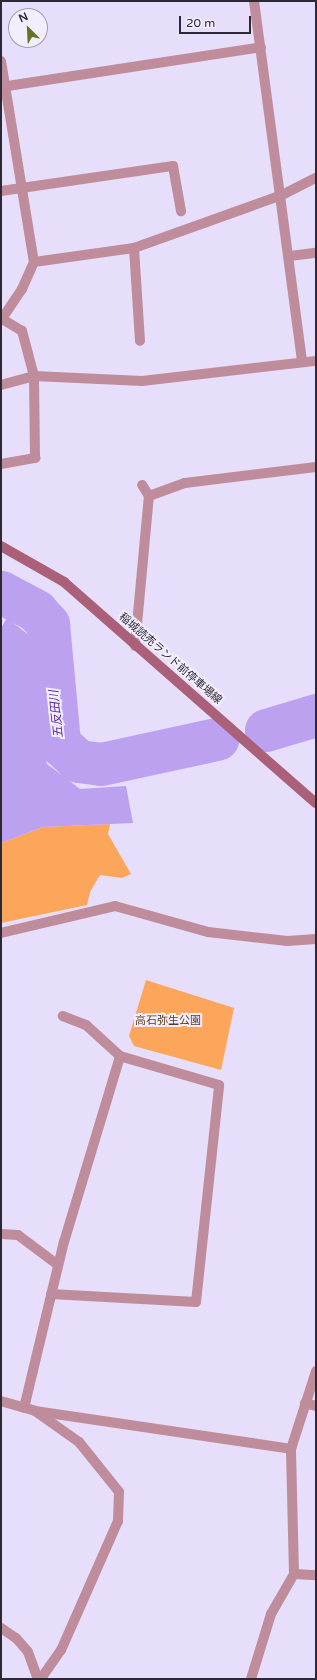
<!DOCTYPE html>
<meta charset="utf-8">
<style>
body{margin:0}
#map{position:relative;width:317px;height:1680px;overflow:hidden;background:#e7defc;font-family:"Varela Round","Noto Sans JP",sans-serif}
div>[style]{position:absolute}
.green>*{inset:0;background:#fca65c}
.water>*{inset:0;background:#bda1f1}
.river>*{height:43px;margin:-21.5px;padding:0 21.5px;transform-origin:21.5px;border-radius:21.5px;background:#bda1f1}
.lane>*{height:10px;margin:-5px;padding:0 5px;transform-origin:5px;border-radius:5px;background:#bf8c9b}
.street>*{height:10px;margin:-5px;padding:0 5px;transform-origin:5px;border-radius:5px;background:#bf8c9b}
.secondary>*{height:10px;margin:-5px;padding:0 5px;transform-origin:5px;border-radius:5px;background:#a96078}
span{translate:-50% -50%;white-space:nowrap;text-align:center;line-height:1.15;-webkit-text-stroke:4px #f2eefd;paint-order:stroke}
.street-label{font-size:11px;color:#2d2836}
.park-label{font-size:11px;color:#5f3a19}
.water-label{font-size:12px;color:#5e289b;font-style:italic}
.frame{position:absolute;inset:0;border:2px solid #2d2836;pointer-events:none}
.north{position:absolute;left:8px;top:8px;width:40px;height:40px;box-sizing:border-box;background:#f2eefd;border:1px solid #a39fad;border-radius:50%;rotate:336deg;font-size:11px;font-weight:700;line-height:16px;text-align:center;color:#2d2836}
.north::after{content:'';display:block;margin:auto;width:14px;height:18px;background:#647422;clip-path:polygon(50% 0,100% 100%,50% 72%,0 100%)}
.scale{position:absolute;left:179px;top:16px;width:72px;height:18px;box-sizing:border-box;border:2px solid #2d2836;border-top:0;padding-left:5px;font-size:12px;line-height:14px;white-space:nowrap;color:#2d2836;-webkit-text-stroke:3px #f2eefd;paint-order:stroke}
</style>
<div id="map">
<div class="green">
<i style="clip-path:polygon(110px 824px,108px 834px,131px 874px,122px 878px,100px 875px,90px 892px,87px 905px,1px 923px,1px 843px,43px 827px)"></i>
<i style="clip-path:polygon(146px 980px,234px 1008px,221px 1070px,134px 1046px,129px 1036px)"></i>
</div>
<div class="water">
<i style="clip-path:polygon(7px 618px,30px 636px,37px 707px,47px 764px,80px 789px,126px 786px,133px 823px,43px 827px,1px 843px,1px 628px)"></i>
</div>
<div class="river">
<i style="left:1px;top:592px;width:40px;rotate:28deg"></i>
<i style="left:36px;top:611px;width:18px;rotate:47deg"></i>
<i style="left:48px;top:624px;width:120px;rotate:84.7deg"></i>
<i style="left:59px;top:743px;width:26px;rotate:43deg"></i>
<i style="left:78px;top:761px;width:23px;rotate:7deg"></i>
<i style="left:101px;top:764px;width:119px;rotate:-12.2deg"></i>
<i style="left:266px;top:730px;width:52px;rotate:-16.7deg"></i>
</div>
<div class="lane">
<i style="left:1px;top:385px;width:34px;rotate:-15deg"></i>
<i style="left:34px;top:376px;width:108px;rotate:2.7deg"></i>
<i style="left:1px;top:464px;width:35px;rotate:-10deg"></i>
<i style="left:35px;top:458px;width:82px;rotate:-90.7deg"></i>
<i style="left:34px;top:376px;width:47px;rotate:-104.9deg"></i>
<i style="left:22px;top:331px;width:23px;rotate:-149deg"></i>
</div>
<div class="street">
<i style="left:254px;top:1px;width:364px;rotate:82.4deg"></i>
<i style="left:1px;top:61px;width:204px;rotate:80.7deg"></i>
<i style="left:34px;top:262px;width:30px;rotate:114deg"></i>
<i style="left:22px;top:289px;width:37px;rotate:124deg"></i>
<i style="left:1px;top:87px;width:263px;rotate:-8.7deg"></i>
<i style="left:1px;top:191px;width:174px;rotate:-8.3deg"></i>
<i style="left:173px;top:166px;width:46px;rotate:79.9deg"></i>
<i style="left:134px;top:248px;width:93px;rotate:86.3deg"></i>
<i style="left:290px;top:256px;width:26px;rotate:-7deg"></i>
<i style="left:34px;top:262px;width:101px;rotate:-8deg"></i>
<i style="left:134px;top:248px;width:157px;rotate:-19.7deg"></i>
<i style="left:282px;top:195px;width:38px;rotate:-27deg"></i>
<i style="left:142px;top:381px;width:175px;rotate:-6.6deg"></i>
<i style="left:149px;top:496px;width:38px;rotate:-20deg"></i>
<i style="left:185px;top:483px;width:132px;rotate:-7deg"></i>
<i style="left:135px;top:646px;width:151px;rotate:-84.7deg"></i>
<i style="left:149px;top:496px;width:13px;rotate:-122deg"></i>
<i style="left:1px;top:933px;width:117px;rotate:-13.3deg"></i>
<i style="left:115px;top:906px;width:97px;rotate:15.6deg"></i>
<i style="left:208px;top:932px;width:80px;rotate:6.5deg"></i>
<i style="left:287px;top:941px;width:29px;rotate:-4deg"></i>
<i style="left:1px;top:1234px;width:17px;rotate:3deg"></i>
<i style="left:18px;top:1235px;width:50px;rotate:36.9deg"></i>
<i style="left:51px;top:1294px;width:145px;rotate:3.2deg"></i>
<i style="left:196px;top:1302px;width:218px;rotate:-83.9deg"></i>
<i style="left:219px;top:1085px;width:103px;rotate:-163.7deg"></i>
<i style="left:120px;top:1056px;width:46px;rotate:-137.6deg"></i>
<i style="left:86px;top:1025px;width:25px;rotate:-159deg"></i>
<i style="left:1px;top:1401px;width:35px;rotate:16deg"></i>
<i style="left:35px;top:1411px;width:259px;rotate:8.4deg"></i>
<i style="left:305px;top:1403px;width:11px;rotate:15deg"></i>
<i style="left:24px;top:1408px;width:171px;rotate:-76.5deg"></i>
<i style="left:64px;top:1242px;width:194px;rotate:-73.2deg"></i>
<i style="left:35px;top:1411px;width:54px;rotate:35.2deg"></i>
<i style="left:79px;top:1442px;width:64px;rotate:51.3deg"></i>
<i style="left:119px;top:1492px;width:29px;rotate:92deg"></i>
<i style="left:118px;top:1521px;width:141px;rotate:113.8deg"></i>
<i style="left:61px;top:1650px;width:35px;rotate:125deg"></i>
<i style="left:294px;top:1574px;width:22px;rotate:3deg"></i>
<i style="left:1px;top:1628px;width:18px;rotate:34deg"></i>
<i style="left:16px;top:1638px;width:18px;rotate:49deg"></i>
<i style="left:28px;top:1652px;width:29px;rotate:70deg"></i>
<i style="left:251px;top:1679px;width:68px;rotate:-72.9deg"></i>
<i style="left:271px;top:1614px;width:46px;rotate:-60.1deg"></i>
<i style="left:294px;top:1574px;width:125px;rotate:-91.4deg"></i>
<i style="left:291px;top:1449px;width:82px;rotate:-72.2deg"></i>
</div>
<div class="secondary">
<i style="left:1px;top:546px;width:73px;rotate:29.7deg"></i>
<i style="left:64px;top:582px;width:335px;rotate:41.3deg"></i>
</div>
<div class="street-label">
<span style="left:170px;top:659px;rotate:41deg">稲城読売ランド前停車場線</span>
</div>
<div class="park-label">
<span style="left:168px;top:1021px">高石弥生公園</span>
</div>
<div class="water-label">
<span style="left:57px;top:714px;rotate:-96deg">五反田川</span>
</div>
<div class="frame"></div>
<div class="north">N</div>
<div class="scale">20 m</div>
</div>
